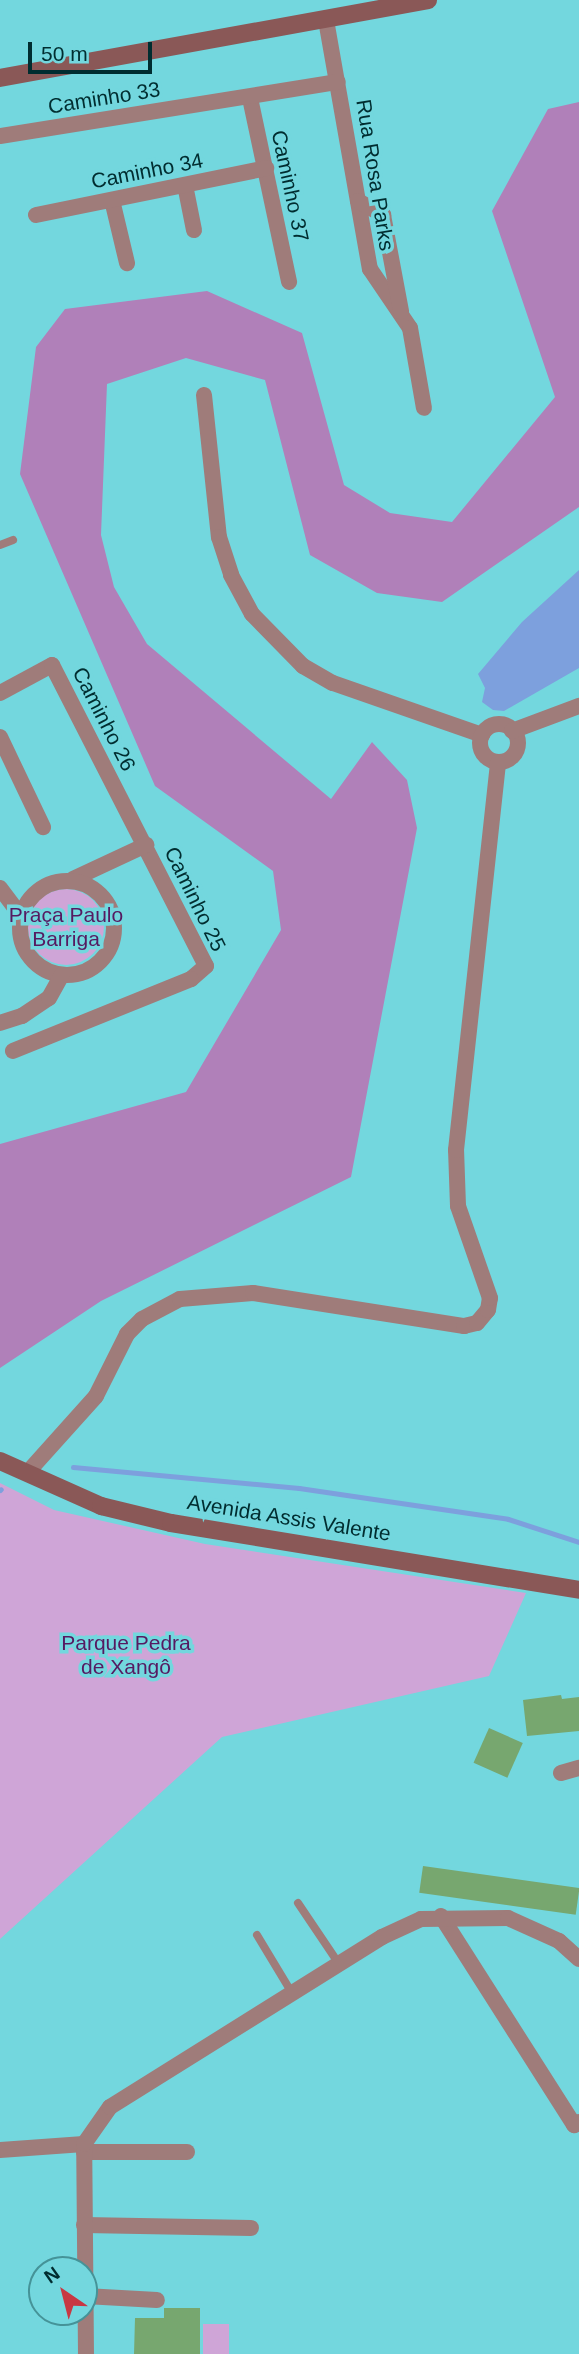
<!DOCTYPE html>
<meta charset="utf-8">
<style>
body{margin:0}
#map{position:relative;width:579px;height:2354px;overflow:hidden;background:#73d7de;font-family:Arial,sans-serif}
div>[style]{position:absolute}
.green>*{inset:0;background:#cfa5d7;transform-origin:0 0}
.round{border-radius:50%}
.forest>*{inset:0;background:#b080b9}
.water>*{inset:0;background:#7da0dd}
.stream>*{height:5px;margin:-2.5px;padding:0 2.5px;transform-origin:2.5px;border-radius:2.5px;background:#7da0dd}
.building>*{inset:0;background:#77a76f;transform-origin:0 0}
.service>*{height:8px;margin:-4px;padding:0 4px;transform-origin:4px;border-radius:4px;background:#9f7c7a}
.minor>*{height:16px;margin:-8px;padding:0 8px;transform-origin:8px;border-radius:8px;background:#9f7c7a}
.minor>.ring{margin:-8px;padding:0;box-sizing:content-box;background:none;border:16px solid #9f7c7a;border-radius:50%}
.secondary>*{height:18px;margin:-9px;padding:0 9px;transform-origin:9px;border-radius:9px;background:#8a5857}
span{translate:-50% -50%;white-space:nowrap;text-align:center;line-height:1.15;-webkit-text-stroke:7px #73d7de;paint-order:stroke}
.street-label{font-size:21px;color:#002d30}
.park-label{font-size:21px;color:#561a61}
.north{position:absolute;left:28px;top:2256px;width:70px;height:70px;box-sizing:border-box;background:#73d7de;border:2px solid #459398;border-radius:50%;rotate:325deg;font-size:19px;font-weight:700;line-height:28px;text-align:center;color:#002d30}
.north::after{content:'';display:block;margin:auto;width:24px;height:32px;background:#c83843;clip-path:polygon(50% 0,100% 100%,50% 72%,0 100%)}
.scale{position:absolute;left:28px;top:42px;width:124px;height:32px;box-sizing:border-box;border:4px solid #002d30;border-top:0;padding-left:9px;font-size:21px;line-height:24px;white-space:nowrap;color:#002d30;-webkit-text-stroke:5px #73d7de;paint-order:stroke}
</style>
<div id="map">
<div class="green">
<i class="round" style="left:28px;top:889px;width:76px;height:76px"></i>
<i style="clip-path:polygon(0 1483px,54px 1510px,205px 1544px,526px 1593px,489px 1676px,222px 1737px,0 1939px)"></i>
<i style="left:203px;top:2324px;width:26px;height:30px"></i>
</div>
<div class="forest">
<i style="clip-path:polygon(579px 102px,579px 507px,442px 602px,377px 593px,310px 555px,265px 380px,186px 358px,107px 384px,101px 535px,114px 587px,147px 644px,331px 799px,372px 742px,407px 780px,417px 828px,351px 1177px,101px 1301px,0 1368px,0 1144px,186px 1092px,281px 930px,273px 871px,155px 786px,20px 474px,36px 347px,65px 309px,207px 291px,302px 333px,344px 485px,390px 513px,452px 522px,555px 397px,492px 211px,548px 109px)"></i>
</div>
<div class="water">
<i style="clip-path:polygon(579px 570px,579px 668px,504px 711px,493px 710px,482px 702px,485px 688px,478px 674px,522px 622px)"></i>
</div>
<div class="stream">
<i style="left:73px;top:1467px;width:227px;rotate:5.3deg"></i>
<i style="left:299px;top:1488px;width:211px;rotate:8.4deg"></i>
<i style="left:508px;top:1519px;width:75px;rotate:17.9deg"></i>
<i style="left:0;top:1490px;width:1px;rotate:-45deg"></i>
</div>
<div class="building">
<i style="clip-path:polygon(561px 1695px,562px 1699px,579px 1697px,579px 1731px,527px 1736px,523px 1700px)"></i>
<i style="left:489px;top:1728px;width:37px;height:38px;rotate:24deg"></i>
<i style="left:423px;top:1866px;width:158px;height:27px;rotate:8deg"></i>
<i style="clip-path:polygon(164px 2308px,200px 2308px,200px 2354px,134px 2354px,135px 2318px,164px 2318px)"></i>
</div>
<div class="service">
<i style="left:0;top:545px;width:14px;rotate:-21deg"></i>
<i style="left:298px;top:1903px;width:73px;rotate:56.1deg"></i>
<i style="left:257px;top:1935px;width:68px;rotate:58.9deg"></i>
</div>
<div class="minor">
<i style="left:326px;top:20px;width:253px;rotate:80deg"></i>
<i style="left:370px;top:269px;width:71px;rotate:55.9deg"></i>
<i style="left:410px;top:328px;width:81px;rotate:80.1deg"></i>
<i style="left:250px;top:98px;width:188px;rotate:78deg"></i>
<i style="left:0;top:136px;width:342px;rotate:-9.1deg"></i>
<i style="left:185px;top:185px;width:46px;rotate:78.7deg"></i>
<i style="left:112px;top:200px;width:65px;rotate:76.6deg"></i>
<i style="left:358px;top:201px;width:29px;rotate:29deg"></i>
<i style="left:383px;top:215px;width:98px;rotate:79.4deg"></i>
<i style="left:36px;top:215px;width:235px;rotate:-11.5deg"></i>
<i style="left:204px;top:395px;width:143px;rotate:84deg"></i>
<i style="left:219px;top:537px;width:40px;rotate:72deg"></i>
<i style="left:231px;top:575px;width:44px;rotate:61.7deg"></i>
<i style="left:252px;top:614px;width:73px;rotate:45.6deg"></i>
<i style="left:303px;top:666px;width:34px;rotate:30deg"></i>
<i style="left:333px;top:683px;width:158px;rotate:19.2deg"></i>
<i style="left:0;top:693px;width:59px;rotate:-28.3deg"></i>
<i style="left:52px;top:665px;width:338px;rotate:62.9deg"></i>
<i style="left:206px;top:966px;width:20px;rotate:139deg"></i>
<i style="left:191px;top:979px;width:192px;rotate:158deg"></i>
<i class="ring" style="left:480px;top:724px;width:22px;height:22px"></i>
<i style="left:512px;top:731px;width:72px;rotate:-20.5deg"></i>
<i style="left:0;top:737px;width:100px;rotate:64.5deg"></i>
<i style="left:73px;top:879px;width:81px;rotate:-25deg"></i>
<i class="ring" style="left:20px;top:881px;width:78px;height:78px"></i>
<i style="left:0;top:888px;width:35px;rotate:53deg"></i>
<i style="left:0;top:1023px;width:23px;rotate:-18deg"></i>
<i style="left:22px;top:1016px;width:32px;rotate:-34deg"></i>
<i style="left:49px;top:998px;width:26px;rotate:-61deg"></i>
<i style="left:27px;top:1473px;width:103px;rotate:-48.1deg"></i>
<i style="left:96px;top:1396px;width:69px;rotate:-63.4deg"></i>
<i style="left:127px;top:1334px;width:21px;rotate:-45deg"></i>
<i style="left:142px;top:1319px;width:43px;rotate:-27.8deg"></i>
<i style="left:180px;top:1299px;width:73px;rotate:-4.7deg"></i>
<i style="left:253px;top:1293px;width:214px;rotate:8.9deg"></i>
<i style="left:464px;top:1326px;width:13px;rotate:-13deg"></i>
<i style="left:477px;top:1323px;width:17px;rotate:-50deg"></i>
<i style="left:488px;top:1310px;width:12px;rotate:-81deg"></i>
<i style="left:490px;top:1298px;width:97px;rotate:-109.2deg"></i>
<i style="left:458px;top:1206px;width:56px;rotate:-92deg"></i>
<i style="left:456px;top:1150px;width:390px;rotate:-83.8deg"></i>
<i style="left:561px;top:1773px;width:19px;rotate:-16deg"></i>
<i style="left:441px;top:1916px;width:248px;rotate:57.5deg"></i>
<i style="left:574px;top:2125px;width:6px;rotate:-31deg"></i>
<i style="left:0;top:2150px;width:84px;rotate:-4.1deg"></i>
<i style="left:84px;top:2152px;width:103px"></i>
<i style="left:84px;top:2225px;width:167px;rotate:1deg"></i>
<i style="left:85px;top:2296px;width:72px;rotate:3.2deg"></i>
<i style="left:86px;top:2354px;width:210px;rotate:-90.5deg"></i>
<i style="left:84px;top:2144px;width:45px;rotate:-54.9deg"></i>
<i style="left:110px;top:2107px;width:321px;rotate:-32deg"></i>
<i style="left:382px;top:1937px;width:43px;rotate:-24.8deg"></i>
<i style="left:421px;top:1919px;width:87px;rotate:-0.7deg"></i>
<i style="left:508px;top:1918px;width:56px;rotate:24.3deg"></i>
<i style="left:559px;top:1941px;width:27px;rotate:42deg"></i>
</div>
<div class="secondary">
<i style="left:0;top:78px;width:435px;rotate:-10.3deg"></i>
<i style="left:0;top:1461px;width:111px;rotate:24deg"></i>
<i style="left:101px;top:1506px;width:72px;rotate:13.7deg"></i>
<i style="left:171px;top:1523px;width:413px;rotate:9.3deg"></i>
</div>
<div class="street-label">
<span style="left:104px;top:98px;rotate:-9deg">Caminho 33</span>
<span style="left:147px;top:171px;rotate:-11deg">Caminho 34</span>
<span style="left:375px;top:175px;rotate:81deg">Rua Rosa Parks</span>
<span style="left:290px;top:186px;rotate:78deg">Caminho 37</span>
<span style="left:104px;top:719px;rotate:63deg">Caminho 26</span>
<span style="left:195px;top:899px;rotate:64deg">Caminho 25</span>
<span style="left:289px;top:1518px;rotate:9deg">Avenida Assis Valente</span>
</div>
<div class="park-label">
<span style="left:66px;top:927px">Praça Paulo<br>Barriga</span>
<span style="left:126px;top:1655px">Parque Pedra<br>de Xangô</span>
</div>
<div class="north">N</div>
<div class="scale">50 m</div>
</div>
